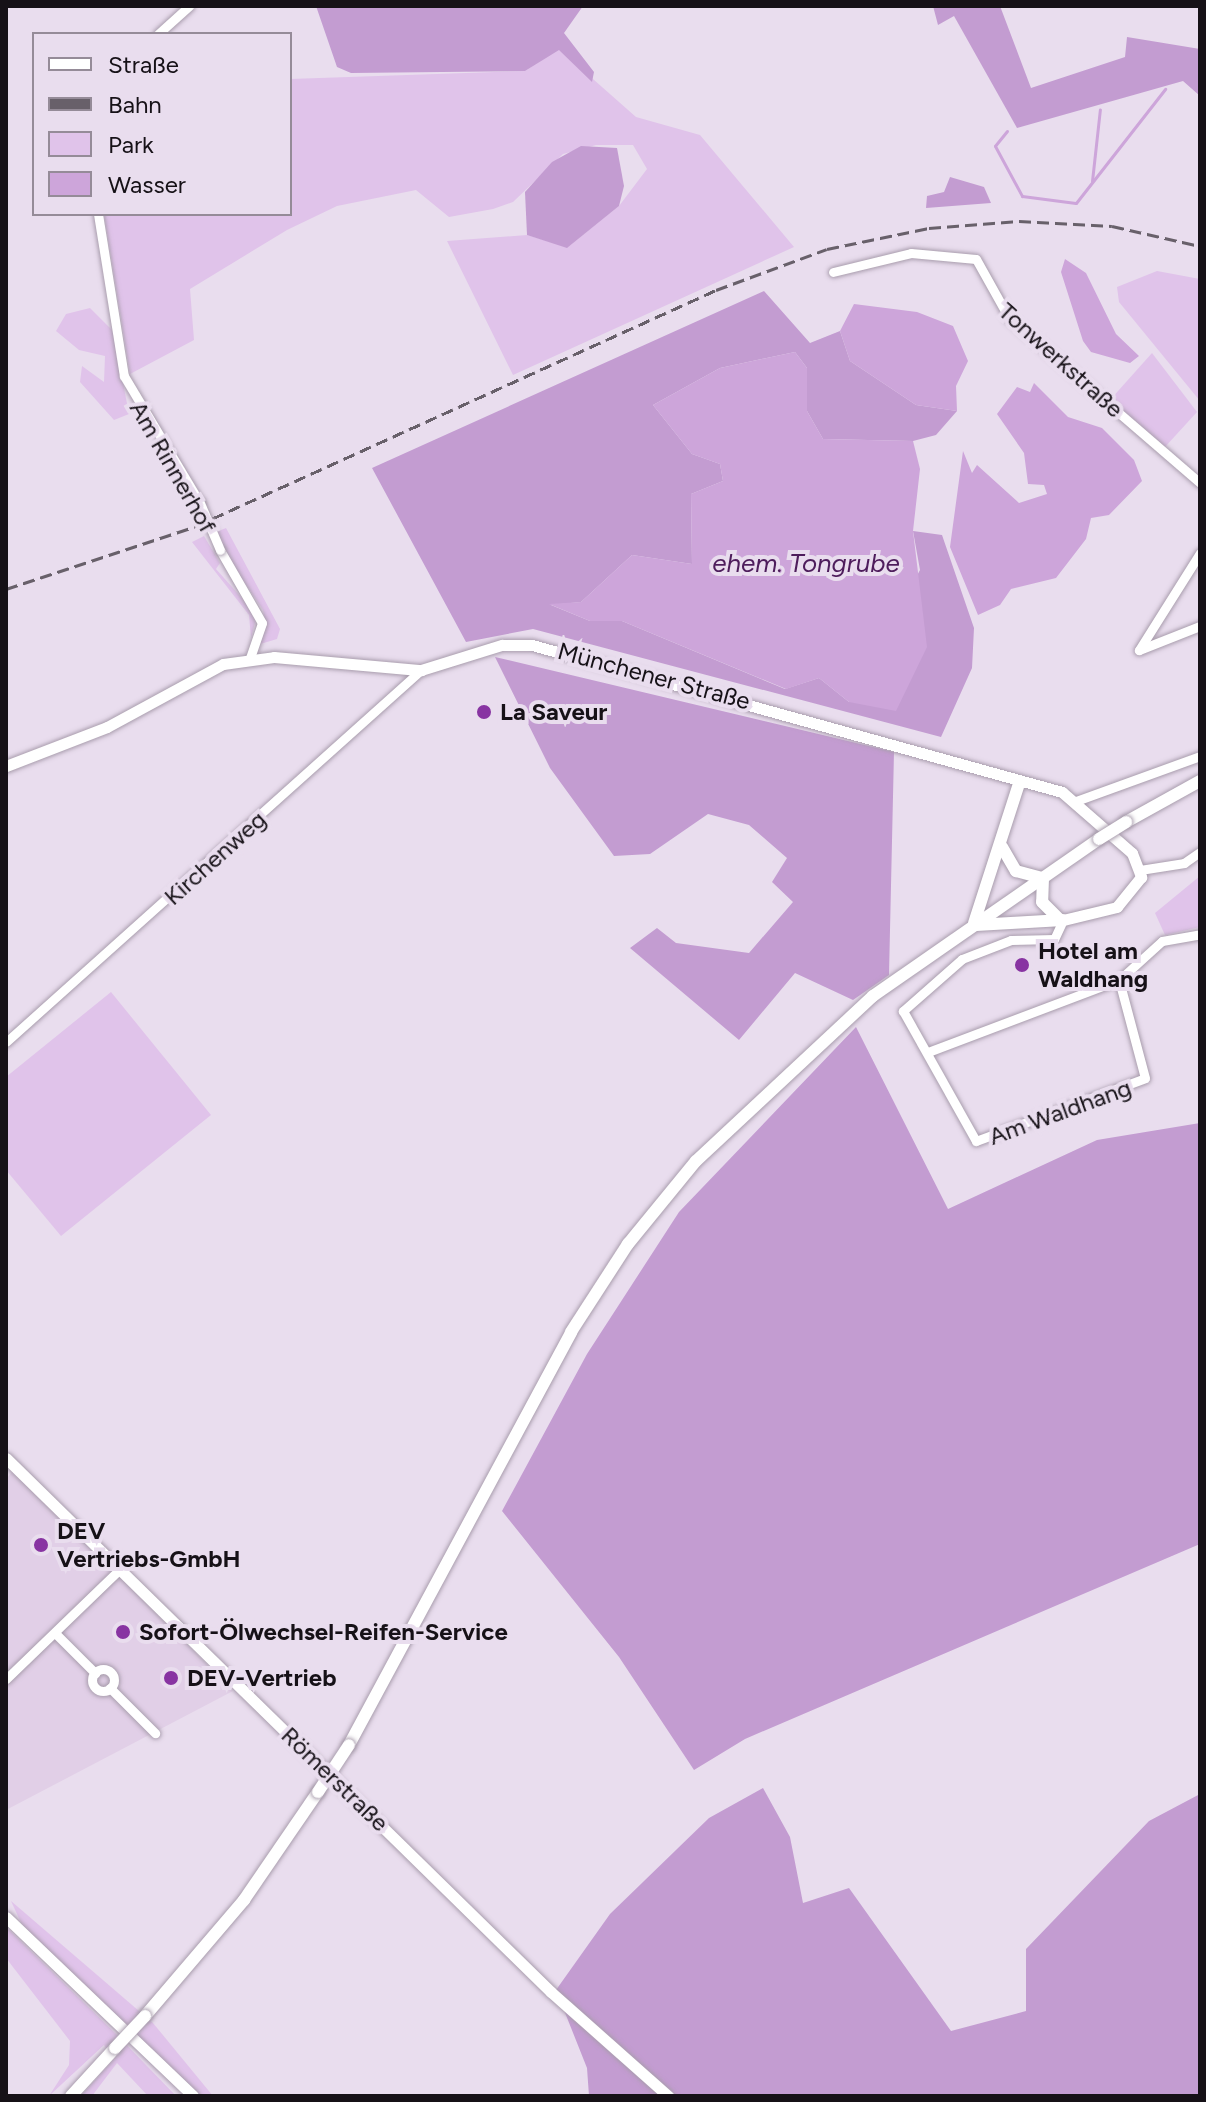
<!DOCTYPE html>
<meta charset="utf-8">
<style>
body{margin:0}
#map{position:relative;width:1206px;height:2102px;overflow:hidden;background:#e9ddee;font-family:Figtree,sans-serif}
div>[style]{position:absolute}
.built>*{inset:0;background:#e1cfe7}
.green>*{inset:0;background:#e0c3ea}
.forest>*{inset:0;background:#c39cd1}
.water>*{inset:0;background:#cda5da}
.stream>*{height:3px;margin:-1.5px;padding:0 1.5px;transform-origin:1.5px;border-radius:1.5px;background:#cda5da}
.roads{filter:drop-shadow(0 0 2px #a99dad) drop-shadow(0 0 2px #a99dad)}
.minor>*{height:9px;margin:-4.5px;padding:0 4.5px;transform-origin:4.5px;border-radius:4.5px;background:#fff}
.minor>.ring{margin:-4.5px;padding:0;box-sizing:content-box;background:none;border:9px solid #fff;border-radius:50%}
.tertiary>*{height:11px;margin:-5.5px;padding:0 5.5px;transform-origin:5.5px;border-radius:5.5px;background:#fff}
.secondary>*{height:12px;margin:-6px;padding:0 6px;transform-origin:6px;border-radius:6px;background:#fff}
.rail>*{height:3px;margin-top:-1.5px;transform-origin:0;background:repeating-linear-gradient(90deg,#68606a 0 12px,transparent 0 18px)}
.bridges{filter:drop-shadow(0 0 2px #a99dad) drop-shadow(0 0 2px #a99dad)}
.minor-bridge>*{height:9px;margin:-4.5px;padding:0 4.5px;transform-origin:4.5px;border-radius:4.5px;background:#fff}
.secondary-bridge>*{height:12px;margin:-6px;padding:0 6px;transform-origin:6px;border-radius:6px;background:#fff}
.dots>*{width:22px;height:22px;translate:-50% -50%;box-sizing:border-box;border:4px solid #e9ddee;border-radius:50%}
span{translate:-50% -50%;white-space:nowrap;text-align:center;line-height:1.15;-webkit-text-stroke:8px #e9ddee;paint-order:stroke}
.street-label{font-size:24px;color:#161117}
.poi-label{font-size:24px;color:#161117;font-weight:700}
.left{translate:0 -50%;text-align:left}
.water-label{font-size:26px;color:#4e1d5c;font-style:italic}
.frame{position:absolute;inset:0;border:8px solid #161117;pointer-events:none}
.legend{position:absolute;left:32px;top:32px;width:260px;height:184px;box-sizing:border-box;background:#e9ddee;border:2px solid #958b98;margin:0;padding:10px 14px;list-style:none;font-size:24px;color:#161117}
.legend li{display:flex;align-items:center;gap:16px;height:40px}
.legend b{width:40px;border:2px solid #958b98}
</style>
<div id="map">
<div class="built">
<i style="clip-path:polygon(14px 1470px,233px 1691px,6px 1810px,6px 1479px)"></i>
</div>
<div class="green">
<i style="clip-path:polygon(559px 49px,636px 117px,700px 135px,794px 247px,513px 375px,447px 241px,527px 235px,568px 247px,619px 206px,647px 169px,633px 145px,596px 145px,563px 154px,513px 202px,493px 209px,449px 217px,416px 190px,337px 206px,287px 230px,190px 289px,194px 340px,130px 374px,104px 214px,290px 214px,290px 79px,525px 71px)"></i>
<i style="clip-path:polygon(1157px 271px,1200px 279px,1200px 401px,1119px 302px,1117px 287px)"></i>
<i style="clip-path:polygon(90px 308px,113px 331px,129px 414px,114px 420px,80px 382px,82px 366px,104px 382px,105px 356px,79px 350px,56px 331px,66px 314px)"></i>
<i style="clip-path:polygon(1152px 353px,1197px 412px,1165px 447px,1110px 400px)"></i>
<i style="clip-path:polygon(226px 528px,280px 629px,277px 639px,257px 645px,266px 627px,263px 610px,222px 549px,216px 532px)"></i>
<i style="clip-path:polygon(204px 536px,220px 563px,216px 569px,257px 615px,251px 638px,249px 615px,192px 542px)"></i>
<i style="clip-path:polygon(1200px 876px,1200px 927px,1165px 935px,1155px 913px)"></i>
<i style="clip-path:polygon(111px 992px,211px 1115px,61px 1236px,6px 1170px,6px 1077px)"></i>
<i style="clip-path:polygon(11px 1901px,153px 2023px,213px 2096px,197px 2096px,23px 1927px)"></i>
<i style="clip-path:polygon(6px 1927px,115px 2033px,176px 2096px,148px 2096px,117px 2063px,92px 2096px,81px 2096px,114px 2059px,104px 2045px,49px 2096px,69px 2065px,70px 2041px,6px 1958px)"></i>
</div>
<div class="forest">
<i style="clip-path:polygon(316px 6px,583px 6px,564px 33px,594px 72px,592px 82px,559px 50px,525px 71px,351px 73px,337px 67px)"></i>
<i style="clip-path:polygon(933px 6px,1000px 6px,1031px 88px,1125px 57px,1127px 37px,1200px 49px,1200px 96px,1183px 81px,1017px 128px,954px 16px,938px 25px)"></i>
<i style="clip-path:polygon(581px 146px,617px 148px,624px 186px,619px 206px,567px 248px,527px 235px,525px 192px,552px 162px)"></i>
<i style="clip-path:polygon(950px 177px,984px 187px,991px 203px,926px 208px,927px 196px,944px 192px)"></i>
<i style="clip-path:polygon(764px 291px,810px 343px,840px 331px,850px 361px,916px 405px,957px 411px,936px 435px,913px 441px,823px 439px,807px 411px,807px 368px,795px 352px,720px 368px,653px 405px,692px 454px,720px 464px,723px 481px,691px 494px,692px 564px,632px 555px,581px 602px,551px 605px,590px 621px,622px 621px,785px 689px,819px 678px,849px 702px,920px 570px,913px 531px,942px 535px,974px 628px,972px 668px,941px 737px,533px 629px,466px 642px,372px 468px)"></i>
<i style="clip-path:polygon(495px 657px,894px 752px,889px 975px,853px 1000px,795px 973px,739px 1040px,630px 948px,657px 928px,676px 943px,749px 953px,793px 902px,772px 882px,787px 858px,749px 825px,708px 814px,650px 854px,614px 856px,550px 768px)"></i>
<i style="clip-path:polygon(856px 1027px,948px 1209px,1097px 1140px,1200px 1123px,1200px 1544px,745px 1739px,694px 1770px,619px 1657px,502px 1511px,587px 1354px,679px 1212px)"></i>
<i style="clip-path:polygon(763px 1788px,790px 1837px,803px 1903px,849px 1888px,951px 2031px,1026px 2011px,1026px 1949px,1149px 1821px,1200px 1794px,1200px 2096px,589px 2096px,587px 2068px,556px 1990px,610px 1914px,709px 1818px)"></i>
</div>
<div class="water">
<i style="clip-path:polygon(1065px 259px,1086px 273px,1116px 334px,1139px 356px,1130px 363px,1091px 352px,1083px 341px,1061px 272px)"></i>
<i style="clip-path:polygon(854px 304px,917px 312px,953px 326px,968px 361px,956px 386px,957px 411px,916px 405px,850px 361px,840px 331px)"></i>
<i style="clip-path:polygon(795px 352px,807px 368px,807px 411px,823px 439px,913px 441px,920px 469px,913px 531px,927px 647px,896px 711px,849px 702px,819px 678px,786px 689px,622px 621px,590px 621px,549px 604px,581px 602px,632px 555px,692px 564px,691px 494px,723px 481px,720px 464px,692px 454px,653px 405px,720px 368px)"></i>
<i style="clip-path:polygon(1034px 383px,1068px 417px,1102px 428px,1134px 460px,1142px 481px,1109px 515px,1091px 518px,1086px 539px,1056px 578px,1011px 589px,1000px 605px,978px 615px,950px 547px,963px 451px,972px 473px,977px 465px,1019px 503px,1047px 494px,1044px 485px,1028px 484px,1024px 453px,997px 414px,1017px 387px,1030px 392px)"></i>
</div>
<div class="stream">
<i style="left:1007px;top:131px;width:19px;rotate:129deg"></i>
<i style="left:995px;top:146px;width:57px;rotate:61.6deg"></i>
<i style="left:1022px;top:196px;width:54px;rotate:7.4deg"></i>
<i style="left:1076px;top:203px;width:145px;rotate:-52deg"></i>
<i style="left:1092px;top:181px;width:72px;rotate:-83.7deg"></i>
</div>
<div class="roads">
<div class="minor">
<i style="left:158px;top:34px;width:42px;rotate:-42.1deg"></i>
<i style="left:98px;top:214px;width:164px;rotate:80.9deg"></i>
<i style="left:124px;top:376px;width:148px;rotate:59.1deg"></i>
<i style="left:833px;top:272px;width:80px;rotate:-13.7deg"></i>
<i style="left:911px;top:253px;width:65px;rotate:5.3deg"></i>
<i style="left:976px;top:259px;width:68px;rotate:60.8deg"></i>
<i style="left:1009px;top:318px;width:252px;rotate:40.8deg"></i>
<i style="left:220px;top:550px;width:84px;rotate:60.1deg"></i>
<i style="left:262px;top:623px;width:37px;rotate:109deg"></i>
<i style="left:1200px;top:553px;width:115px;rotate:122.2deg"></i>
<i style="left:1139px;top:650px;width:66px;rotate:-21.5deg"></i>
<i style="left:1076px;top:801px;width:132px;rotate:-19.9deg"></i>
<i style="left:1140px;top:870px;width:45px;rotate:-9deg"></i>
<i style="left:1184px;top:863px;width:19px;rotate:-35deg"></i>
<i style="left:1063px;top:920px;width:21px;rotate:115deg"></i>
<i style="left:1054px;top:939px;width:43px;rotate:178.7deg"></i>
<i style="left:1011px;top:940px;width:53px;rotate:158.8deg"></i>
<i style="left:962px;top:959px;width:79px;rotate:138.6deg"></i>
<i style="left:903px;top:1011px;width:149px;rotate:60.7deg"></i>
<i style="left:976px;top:1141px;width:180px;rotate:-20.4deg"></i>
<i style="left:1145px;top:1078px;width:101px;rotate:-104.9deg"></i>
<i style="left:6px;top:1042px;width:557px;rotate:-41.87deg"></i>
<i style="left:928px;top:1052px;width:204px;rotate:-20.7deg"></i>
<i style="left:1119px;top:980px;width:58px;rotate:-42.2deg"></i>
<i style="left:1162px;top:941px;width:39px;rotate:-10deg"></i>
<i style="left:55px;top:1633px;width:57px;rotate:45deg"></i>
<i class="ring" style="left:92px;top:1669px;width:13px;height:13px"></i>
<i style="left:6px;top:1679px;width:157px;rotate:-44deg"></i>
<i style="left:110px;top:1688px;width:64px;rotate:45deg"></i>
</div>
<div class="tertiary">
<i style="left:6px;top:766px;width:108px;rotate:-21.1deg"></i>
<i style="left:107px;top:727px;width:132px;rotate:-28.5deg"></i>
<i style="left:223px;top:664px;width:51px;rotate:-7.8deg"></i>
<i style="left:274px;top:657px;width:148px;rotate:5.1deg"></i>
<i style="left:421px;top:670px;width:85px;rotate:-17.2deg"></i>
<i style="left:502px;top:645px;width:30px"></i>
<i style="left:532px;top:645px;width:550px;rotate:15.5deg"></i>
<i style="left:1062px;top:792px;width:93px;rotate:41.1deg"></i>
<i style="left:1132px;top:853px;width:26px;rotate:69deg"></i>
<i style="left:1141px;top:877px;width:38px;rotate:129deg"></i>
<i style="left:1117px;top:907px;width:56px;rotate:166.5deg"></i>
<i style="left:6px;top:1458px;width:763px;rotate:44.42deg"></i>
<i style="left:551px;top:1992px;width:157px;rotate:41.6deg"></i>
<i style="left:6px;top:1917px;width:259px;rotate:43.7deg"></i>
</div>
<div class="secondary">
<i style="left:1126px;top:822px;width:85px;rotate:-29deg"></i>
<i style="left:1002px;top:847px;width:28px;rotate:60deg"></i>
<i style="left:1016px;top:871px;width:28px;rotate:15deg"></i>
<i style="left:1043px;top:878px;width:24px;rotate:92deg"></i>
<i style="left:1042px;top:902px;width:23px;rotate:45deg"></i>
<i style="left:974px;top:923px;width:149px;rotate:-72.1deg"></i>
<i style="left:976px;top:925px;width:87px;rotate:-3.3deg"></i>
<i style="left:349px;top:1745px;width:469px;rotate:-61.7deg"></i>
<i style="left:571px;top:1332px;width:105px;rotate:-57.1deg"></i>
<i style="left:628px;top:1244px;width:107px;rotate:-50.7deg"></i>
<i style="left:696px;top:1161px;width:242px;rotate:-43deg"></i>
<i style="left:873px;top:996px;width:275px;rotate:-34.8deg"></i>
<i style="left:145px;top:2016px;width:153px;rotate:-49.5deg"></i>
<i style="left:244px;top:1900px;width:131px;rotate:-55.6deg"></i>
<i style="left:71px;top:2096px;width:65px;rotate:-47.5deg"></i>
</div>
</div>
<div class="rail">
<i style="left:6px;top:589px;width:200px;rotate:-18.3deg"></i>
<i style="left:196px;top:526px;width:571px;rotate:-24.41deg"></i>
<i style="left:716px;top:290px;width:118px;rotate:-20.3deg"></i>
<i style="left:827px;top:249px;width:104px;rotate:-11.6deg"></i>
<i style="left:929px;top:228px;width:90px;rotate:-4.4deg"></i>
<i style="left:1019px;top:221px;width:93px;rotate:3.1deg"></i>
<i style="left:1112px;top:226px;width:90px;rotate:12.8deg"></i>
</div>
<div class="bridges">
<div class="minor-bridge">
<i style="left:200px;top:503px;width:51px;rotate:66.9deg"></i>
</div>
<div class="secondary-bridge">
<i style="left:1099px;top:839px;width:32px;rotate:-32deg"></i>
<i style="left:318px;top:1792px;width:56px;rotate:-56.6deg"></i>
<i style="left:115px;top:2048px;width:44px;rotate:-46.8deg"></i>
</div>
</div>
<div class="dots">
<i style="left:484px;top:712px;background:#8834a2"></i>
<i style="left:1022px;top:965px;background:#8834a2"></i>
<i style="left:41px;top:1545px;background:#8834a2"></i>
<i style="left:123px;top:1632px;background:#8834a2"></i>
<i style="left:171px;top:1678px;background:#8834a2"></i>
</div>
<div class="street-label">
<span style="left:1061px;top:360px;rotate:42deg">Tonwerkstraße</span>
<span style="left:173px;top:467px;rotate:60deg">Am Rinnerhof</span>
<span style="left:654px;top:676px;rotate:15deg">Münchener Straße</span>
<span style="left:215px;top:858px;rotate:-42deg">Kirchenweg</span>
<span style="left:1060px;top:1112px;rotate:-20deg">Am Waldhang</span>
<span style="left:335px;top:1779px;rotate:44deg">Römerstraße</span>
</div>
<div class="poi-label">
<span class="left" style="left:500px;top:712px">La Saveur</span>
<span class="left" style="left:1038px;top:965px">Hotel am<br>Waldhang</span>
<span class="left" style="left:57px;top:1545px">DEV<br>Vertriebs-GmbH</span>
<span class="left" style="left:139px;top:1632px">Sofort-Ölwechsel-Reifen-Service</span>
<span class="left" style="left:187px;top:1678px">DEV-Vertrieb</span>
</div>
<div class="water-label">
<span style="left:806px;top:564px">ehem. Tongrube</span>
</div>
<div class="frame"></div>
<ul class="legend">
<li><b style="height:10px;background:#fff"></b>Straße</li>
<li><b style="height:10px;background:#68606a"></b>Bahn</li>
<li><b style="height:22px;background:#e0c3ea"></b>Park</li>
<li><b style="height:22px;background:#cda5da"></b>Wasser</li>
</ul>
</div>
